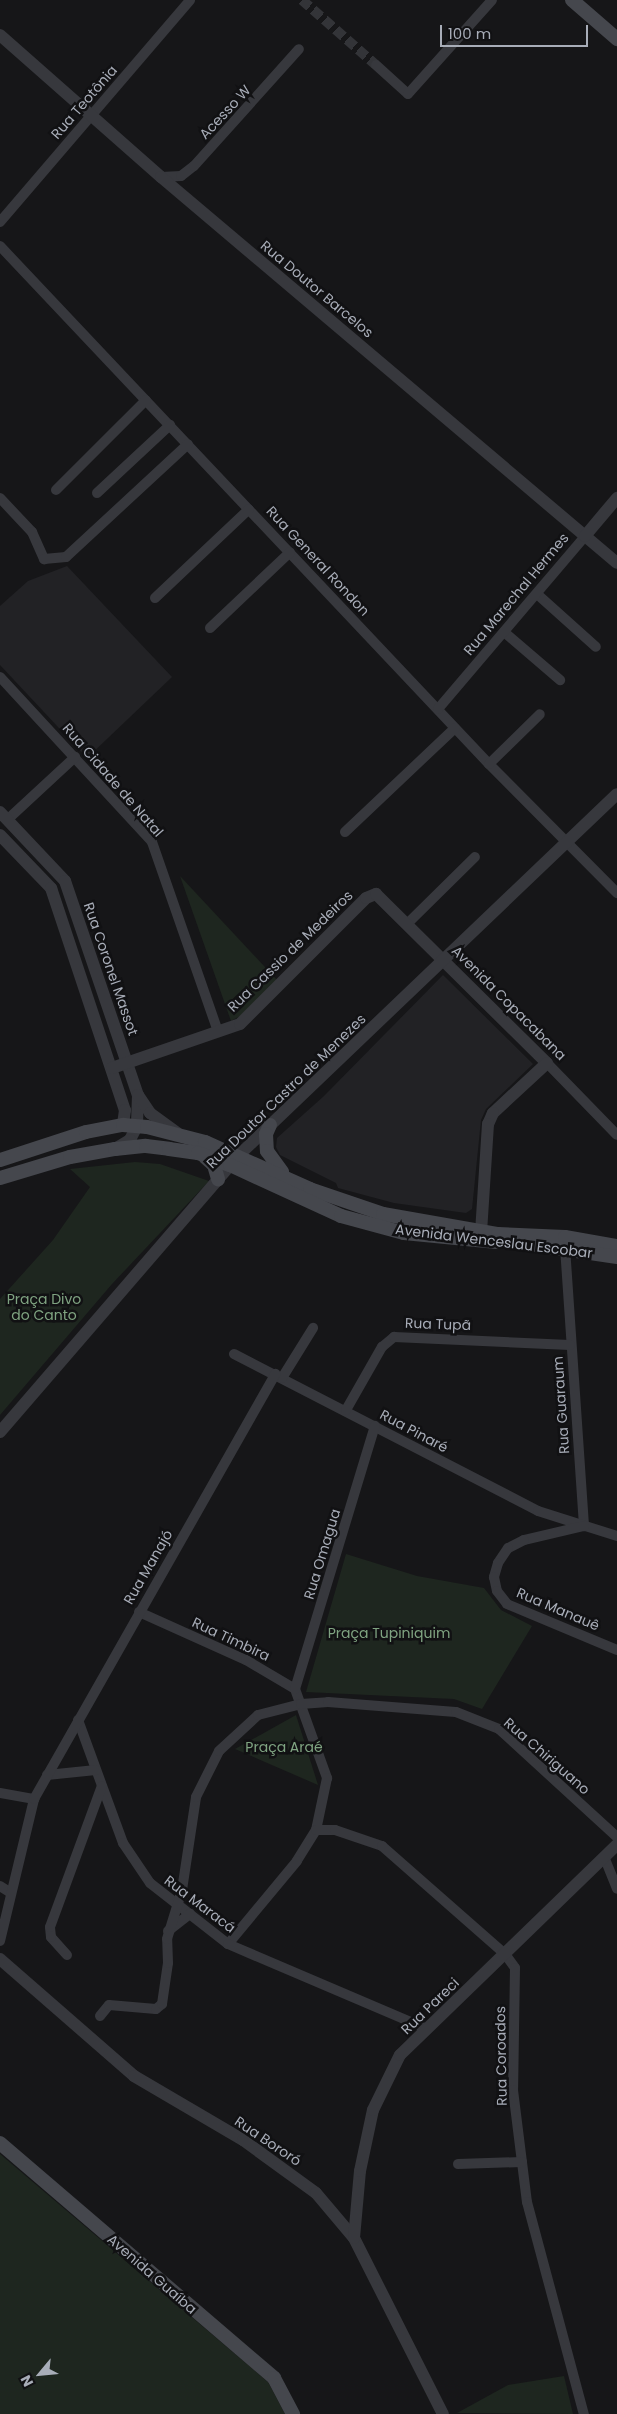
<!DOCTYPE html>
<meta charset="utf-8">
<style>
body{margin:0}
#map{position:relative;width:617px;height:2414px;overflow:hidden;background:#161618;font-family:Poppins,sans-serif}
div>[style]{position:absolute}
.built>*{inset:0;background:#222225}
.green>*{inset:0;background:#1e261f}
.minor-tunnel>*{height:10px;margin-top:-5px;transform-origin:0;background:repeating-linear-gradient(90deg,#333438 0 10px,transparent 0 15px)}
.minor>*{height:10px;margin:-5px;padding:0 5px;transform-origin:5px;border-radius:5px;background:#37383d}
.tertiary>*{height:12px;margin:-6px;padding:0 6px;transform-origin:6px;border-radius:6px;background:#37383d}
.secondary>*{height:14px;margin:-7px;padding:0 7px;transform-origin:7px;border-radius:7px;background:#45474d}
span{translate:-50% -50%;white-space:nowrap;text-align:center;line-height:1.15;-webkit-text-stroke:5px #111113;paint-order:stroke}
.street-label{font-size:14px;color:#a8adb8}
.park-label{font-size:14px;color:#7fa381}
.north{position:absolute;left:15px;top:2349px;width:50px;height:50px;-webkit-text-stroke:4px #111113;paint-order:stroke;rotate:242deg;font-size:14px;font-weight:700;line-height:20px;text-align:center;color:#a8adb8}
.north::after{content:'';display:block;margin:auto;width:18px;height:22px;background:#a8adb8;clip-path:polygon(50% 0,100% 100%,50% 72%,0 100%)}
.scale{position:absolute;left:440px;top:25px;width:148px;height:22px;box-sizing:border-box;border:2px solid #a8adb8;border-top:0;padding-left:6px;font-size:15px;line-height:18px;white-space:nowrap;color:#a8adb8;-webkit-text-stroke:4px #111113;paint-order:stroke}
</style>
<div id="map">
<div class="built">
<i style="clip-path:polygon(67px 566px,172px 677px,87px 758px,0 665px,0 606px,28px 581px)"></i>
<i style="clip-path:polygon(443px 975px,533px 1064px,486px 1109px,481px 1120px,472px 1209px,466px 1213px,394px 1203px,338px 1188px,336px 1183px,280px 1155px,276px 1147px,277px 1138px,324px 1096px)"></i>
</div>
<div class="green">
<i style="clip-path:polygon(180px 876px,277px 980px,246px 1013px,231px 1021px)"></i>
<i style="clip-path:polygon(135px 1162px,160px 1164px,209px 1181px,112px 1284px,0 1415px,0 1299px,53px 1240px,90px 1187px,70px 1169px)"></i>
<i style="clip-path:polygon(346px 1554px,417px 1576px,484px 1588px,501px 1610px,532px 1626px,482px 1709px,454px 1699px,306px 1692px)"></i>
<i style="clip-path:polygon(296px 1715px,318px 1785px,235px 1749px)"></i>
<i style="clip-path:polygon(0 2154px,268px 2382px,285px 2414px,0 2414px)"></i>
<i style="clip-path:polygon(564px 2376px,573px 2414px,457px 2413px,508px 2385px)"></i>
</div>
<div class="minor-tunnel">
<i style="left:302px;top:0;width:98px;rotate:41.3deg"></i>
</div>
<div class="minor">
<i style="left:376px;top:65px;width:43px;rotate:42.2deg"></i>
<i style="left:408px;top:94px;width:126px;rotate:-48.2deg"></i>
<i style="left:161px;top:177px;width:20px;rotate:-3deg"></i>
<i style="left:181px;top:176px;width:16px;rotate:-38deg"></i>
<i style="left:194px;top:166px;width:157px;rotate:-48.1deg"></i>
<i style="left:0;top:222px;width:292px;rotate:-49.4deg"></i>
<i style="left:0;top:246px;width:712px;rotate:46.65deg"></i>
<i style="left:489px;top:764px;width:182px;rotate:45.2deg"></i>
<i style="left:56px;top:490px;width:127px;rotate:-45deg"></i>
<i style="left:97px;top:493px;width:100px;rotate:-43deg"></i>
<i style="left:0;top:498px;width:47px;rotate:46.7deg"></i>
<i style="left:32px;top:532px;width:30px;rotate:66deg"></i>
<i style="left:44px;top:559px;width:22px;rotate:-5deg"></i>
<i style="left:66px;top:557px;width:166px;rotate:-42.8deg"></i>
<i style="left:537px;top:594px;width:79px;rotate:41.9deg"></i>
<i style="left:155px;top:598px;width:129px;rotate:-43.4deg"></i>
<i style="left:210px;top:628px;width:110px;rotate:-43.5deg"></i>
<i style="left:504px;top:632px;width:74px;rotate:40.6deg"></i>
<i style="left:0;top:677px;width:224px;rotate:47.3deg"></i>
<i style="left:152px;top:842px;width:200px;rotate:70.8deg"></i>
<i style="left:438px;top:709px;width:227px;rotate:-49.6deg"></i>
<i style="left:489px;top:764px;width:71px;rotate:-44.4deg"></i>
<i style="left:7px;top:820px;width:93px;rotate:-42.8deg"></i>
<i style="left:345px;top:832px;width:151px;rotate:-43.4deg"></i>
<i style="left:408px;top:923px;width:94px;rotate:-44.6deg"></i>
<i style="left:547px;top:1063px;width:100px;rotate:45.8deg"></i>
<i style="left:565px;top:1247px;width:280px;rotate:86.1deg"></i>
<i style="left:234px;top:1354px;width:342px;rotate:27.3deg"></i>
<i style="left:538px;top:1511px;width:83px;rotate:17.6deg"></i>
<i style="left:282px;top:1378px;width:59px;rotate:-58.2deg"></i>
<i style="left:346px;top:1410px;width:73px;rotate:-60.3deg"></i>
<i style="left:382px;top:1347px;width:16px;rotate:-40deg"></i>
<i style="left:394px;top:1337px;width:176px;rotate:2.6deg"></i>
<i style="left:584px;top:1526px;width:62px;rotate:166.9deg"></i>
<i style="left:524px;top:1540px;width:18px;rotate:153deg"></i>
<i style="left:508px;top:1548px;width:18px;rotate:124deg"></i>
<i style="left:498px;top:1563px;width:15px;rotate:106deg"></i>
<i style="left:494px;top:1577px;width:14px;rotate:78deg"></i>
<i style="left:497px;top:1591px;width:16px;rotate:52deg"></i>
<i style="left:507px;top:1604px;width:119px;rotate:22.7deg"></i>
<i style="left:139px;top:1612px;width:117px;rotate:24.2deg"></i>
<i style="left:246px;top:1660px;width:57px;rotate:30.6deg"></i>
<i style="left:295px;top:1689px;width:95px;rotate:70.2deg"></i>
<i style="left:327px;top:1778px;width:53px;rotate:101.9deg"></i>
<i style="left:316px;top:1830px;width:36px;rotate:122deg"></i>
<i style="left:297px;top:1861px;width:108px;rotate:129.7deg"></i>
<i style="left:295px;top:1689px;width:275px;rotate:-73.1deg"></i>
<i style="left:78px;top:1720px;width:131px;rotate:69.9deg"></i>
<i style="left:123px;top:1843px;width:48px;rotate:56deg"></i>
<i style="left:150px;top:1883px;width:99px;rotate:38deg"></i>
<i style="left:228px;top:1944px;width:216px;rotate:23.1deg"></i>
<i style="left:47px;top:1775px;width:49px;rotate:-5.8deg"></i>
<i style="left:0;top:1793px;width:35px;rotate:10deg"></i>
<i style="left:316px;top:1830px;width:19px"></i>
<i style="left:335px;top:1830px;width:50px;rotate:18.8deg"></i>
<i style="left:382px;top:1846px;width:164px;rotate:41.3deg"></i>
<i style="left:505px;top:1954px;width:17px;rotate:54deg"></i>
<i style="left:515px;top:1968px;width:122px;rotate:90.9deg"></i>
<i style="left:513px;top:2090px;width:113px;rotate:82.9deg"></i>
<i style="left:527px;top:2202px;width:220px;rotate:75deg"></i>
<i style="left:605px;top:1859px;width:32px;rotate:68deg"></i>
<i style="left:0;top:1886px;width:13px;rotate:32deg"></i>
<i style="left:168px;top:1931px;width:28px;rotate:-38deg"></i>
<i style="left:0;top:1941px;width:146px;rotate:-76.5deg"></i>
<i style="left:34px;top:1799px;width:489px;rotate:-60.4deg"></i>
<i style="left:67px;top:1955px;width:24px;rotate:-132deg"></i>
<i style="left:51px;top:1937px;width:10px;rotate:-96deg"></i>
<i style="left:50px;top:1927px;width:150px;rotate:-69.8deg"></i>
<i style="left:100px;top:2016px;width:14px;rotate:-51deg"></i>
<i style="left:109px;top:2005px;width:47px;rotate:4.9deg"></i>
<i style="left:156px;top:2009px;width:8px;rotate:-40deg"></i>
<i style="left:162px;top:2004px;width:41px;rotate:-81.7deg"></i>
<i style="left:168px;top:1963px;width:24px;rotate:-92deg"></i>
<i style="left:167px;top:1939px;width:51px;rotate:-73deg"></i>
<i style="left:182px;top:1890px;width:94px;rotate:-81.4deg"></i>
<i style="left:196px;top:1797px;width:51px;rotate:-63.4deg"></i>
<i style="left:219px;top:1751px;width:53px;rotate:-42.7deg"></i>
<i style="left:258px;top:1715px;width:44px;rotate:-14.3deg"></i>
<i style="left:301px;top:1704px;width:27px;rotate:-4deg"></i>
<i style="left:328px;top:1702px;width:128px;rotate:4.5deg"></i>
<i style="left:456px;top:1712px;width:46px;rotate:21.6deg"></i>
<i style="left:499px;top:1729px;width:160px;rotate:42.5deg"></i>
<i style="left:458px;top:2164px;width:64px;rotate:-1.8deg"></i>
</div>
<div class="tertiary">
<i style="left:0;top:35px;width:215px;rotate:41.4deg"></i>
<i style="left:161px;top:177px;width:597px;rotate:40.25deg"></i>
<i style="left:585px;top:536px;width:50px;rotate:-49.9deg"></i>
<i style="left:0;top:812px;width:95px;rotate:46.7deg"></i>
<i style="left:65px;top:881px;width:226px;rotate:71.2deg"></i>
<i style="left:138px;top:1095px;width:31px;rotate:92deg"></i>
<i style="left:137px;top:1126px;width:16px;rotate:117deg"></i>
<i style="left:130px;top:1140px;width:17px;rotate:149deg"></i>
<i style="left:0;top:835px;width:74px;rotate:46.1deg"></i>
<i style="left:51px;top:888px;width:234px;rotate:71.6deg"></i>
<i style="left:125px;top:1110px;width:15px;rotate:98deg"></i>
<i style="left:112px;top:1068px;width:135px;rotate:-19deg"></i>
<i style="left:240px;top:1024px;width:178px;rotate:-45deg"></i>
<i style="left:366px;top:898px;width:11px;rotate:-22deg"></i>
<i style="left:376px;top:894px;width:240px;rotate:44.7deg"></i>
<i style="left:547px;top:1063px;width:74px;rotate:137.2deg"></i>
<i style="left:493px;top:1113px;width:12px;rotate:114deg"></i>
<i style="left:488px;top:1124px;width:107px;rotate:93.7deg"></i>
<i style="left:138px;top:1095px;width:22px;rotate:56deg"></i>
<i style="left:150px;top:1113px;width:34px;rotate:36deg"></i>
<i style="left:0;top:1432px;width:367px;rotate:-49.2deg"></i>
<i style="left:240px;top:1154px;width:521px;rotate:-43.68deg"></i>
<i style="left:0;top:1959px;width:178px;rotate:41.1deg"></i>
<i style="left:134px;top:2076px;width:126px;rotate:30.4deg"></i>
<i style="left:243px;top:2140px;width:90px;rotate:36deg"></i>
<i style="left:316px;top:2193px;width:59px;rotate:49.8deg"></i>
<i style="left:354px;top:2238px;width:197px;rotate:63.2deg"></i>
<i style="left:354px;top:2238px;width:67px;rotate:-84.9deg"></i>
<i style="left:360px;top:2171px;width:62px;rotate:-78deg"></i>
<i style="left:373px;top:2110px;width:61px;rotate:-63.9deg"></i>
<i style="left:400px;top:2055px;width:302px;rotate:-44.1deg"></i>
</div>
<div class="secondary">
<i style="left:572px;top:0;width:60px;rotate:40.9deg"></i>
<i style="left:270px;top:1125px;width:10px;rotate:114deg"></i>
<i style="left:266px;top:1134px;width:17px;rotate:87deg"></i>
<i style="left:267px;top:1151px;width:26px;rotate:54deg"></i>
<i style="left:205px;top:1157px;width:12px;rotate:42deg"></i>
<i style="left:214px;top:1165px;width:15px;rotate:74deg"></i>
<i style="left:0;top:1160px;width:90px;rotate:-18deg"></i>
<i style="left:86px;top:1132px;width:38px;rotate:-11deg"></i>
<i style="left:123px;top:1125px;width:24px;rotate:5deg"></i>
<i style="left:147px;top:1127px;width:60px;rotate:14.5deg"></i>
<i style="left:205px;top:1142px;width:115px;rotate:24.1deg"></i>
<i style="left:310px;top:1189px;width:77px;rotate:18.9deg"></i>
<i style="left:383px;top:1214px;width:117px;rotate:9.9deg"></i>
<i style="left:498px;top:1234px;width:67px;rotate:2.6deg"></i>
<i style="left:565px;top:1237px;width:53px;rotate:9.8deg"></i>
<i style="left:0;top:1178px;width:73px;rotate:-16.7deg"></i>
<i style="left:70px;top:1157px;width:46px;rotate:-10.1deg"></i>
<i style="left:115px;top:1149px;width:31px;rotate:-6deg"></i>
<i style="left:146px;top:1146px;width:23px;rotate:7deg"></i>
<i style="left:169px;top:1149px;width:29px;rotate:8deg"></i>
<i style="left:198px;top:1153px;width:34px;rotate:21deg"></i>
<i style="left:230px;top:1165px;width:122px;rotate:24.7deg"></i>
<i style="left:341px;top:1216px;width:65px;rotate:15.1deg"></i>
<i style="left:404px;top:1233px;width:93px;rotate:5.5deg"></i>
<i style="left:536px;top:1245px;width:82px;rotate:8.4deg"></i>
<i style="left:0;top:2143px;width:361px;rotate:40.6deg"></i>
<i style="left:274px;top:2378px;width:41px;rotate:62.2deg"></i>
</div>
<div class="street-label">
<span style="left:84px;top:102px;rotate:-49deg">Rua Teotônia</span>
<span style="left:225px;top:112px;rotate:-47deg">Acesso W</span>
<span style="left:317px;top:289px;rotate:40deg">Rua Doutor Barcelos</span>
<span style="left:318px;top:561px;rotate:47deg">Rua General Rondon</span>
<span style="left:516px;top:594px;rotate:-50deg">Rua Marechal Hermes</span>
<span style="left:113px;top:780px;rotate:49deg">Rua Cidade de Natal</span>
<span style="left:290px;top:951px;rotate:-44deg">Rua Cassio de Medeiros</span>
<span style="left:111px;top:969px;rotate:71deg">Rua Coronel Massot</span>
<span style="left:509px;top:1003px;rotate:45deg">Avenida Copacabana</span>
<span style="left:286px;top:1091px;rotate:-44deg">Rua Doutor Castro de Menezes</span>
<span style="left:494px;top:1241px;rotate:7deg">Avenida Wenceslau Escobar</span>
<span style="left:438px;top:1324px;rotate:2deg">Rua Tupã</span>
<span style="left:561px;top:1405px;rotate:-94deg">Rua Guaraum</span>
<span style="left:414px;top:1431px;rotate:28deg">Rua Pinaré</span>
<span style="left:322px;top:1554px;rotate:-73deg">Rua Omagua</span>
<span style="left:148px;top:1567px;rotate:-60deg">Rua Manajó</span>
<span style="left:558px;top:1609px;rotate:23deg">Rua Manauê</span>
<span style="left:231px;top:1639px;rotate:25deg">Rua Timbira</span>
<span style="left:547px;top:1756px;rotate:41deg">Rua Chiriguano</span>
<span style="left:200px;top:1904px;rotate:37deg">Rua Maracá</span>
<span style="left:430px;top:2006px;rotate:-44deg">Rua Pareci</span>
<span style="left:501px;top:2056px;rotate:-91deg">Rua Coroados</span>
<span style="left:268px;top:2141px;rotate:34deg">Rua Bororó</span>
<span style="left:152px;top:2274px;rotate:41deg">Avenida Guaíba</span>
</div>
<div class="park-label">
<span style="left:44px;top:1307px">Praça Divo<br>do Canto</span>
<span style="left:389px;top:1633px">Praça Tupiniquim</span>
<span style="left:284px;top:1747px">Praça Araé</span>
</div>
<div class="north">N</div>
<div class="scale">100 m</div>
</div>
